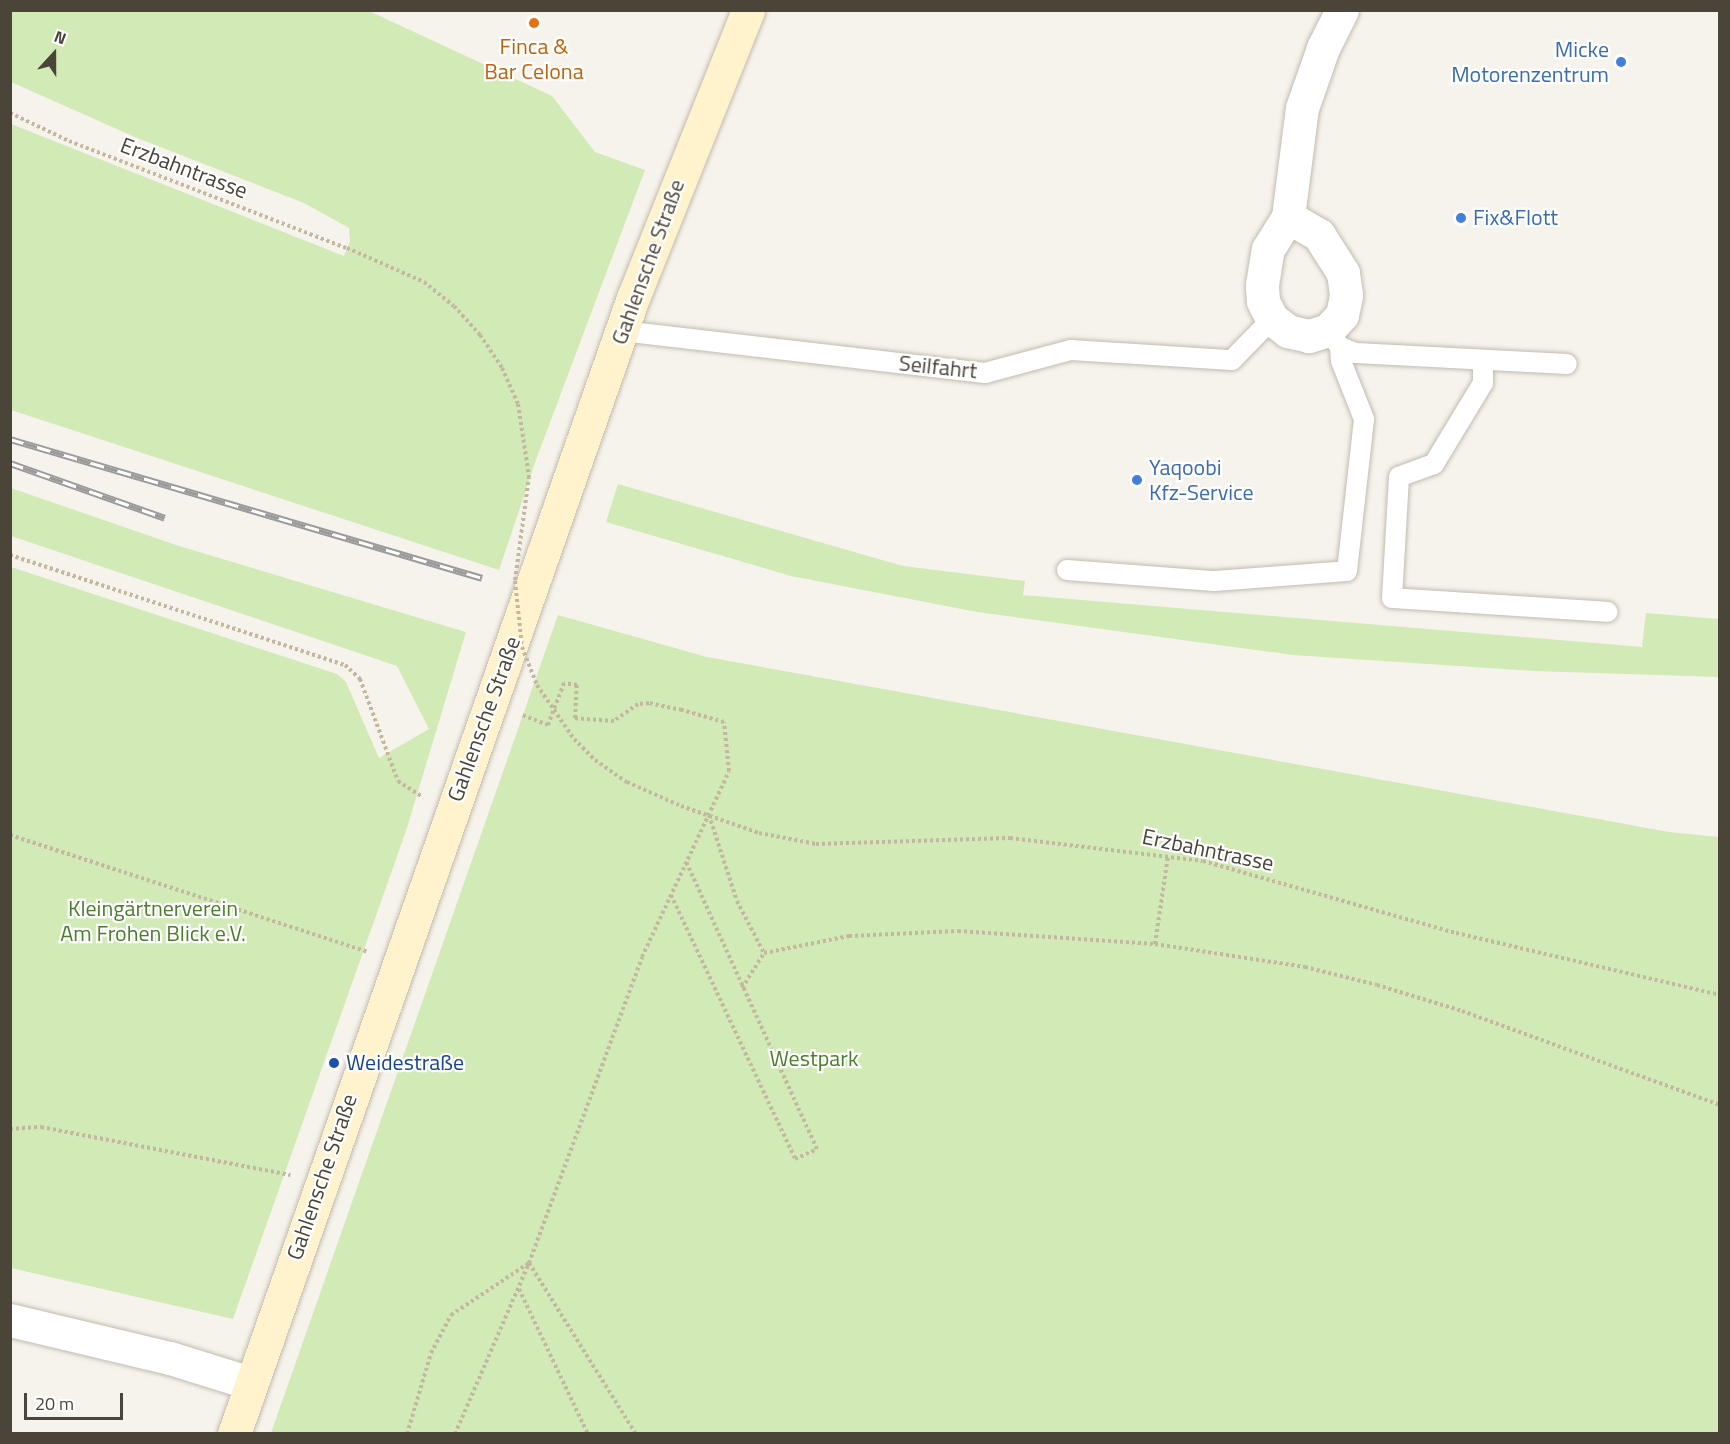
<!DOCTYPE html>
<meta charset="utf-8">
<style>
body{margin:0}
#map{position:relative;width:1730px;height:1444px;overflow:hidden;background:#f6f3ec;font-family:"Titillium Web",sans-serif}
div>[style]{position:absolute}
.green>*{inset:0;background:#d2eab5}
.path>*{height:4px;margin-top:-2px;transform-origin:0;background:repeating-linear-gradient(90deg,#c4b79f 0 3px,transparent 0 6px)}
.roads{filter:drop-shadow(0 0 2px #c2bbae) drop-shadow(0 0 2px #c2bbae)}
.lane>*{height:20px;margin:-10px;padding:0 10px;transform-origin:10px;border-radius:10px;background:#fff}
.street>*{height:33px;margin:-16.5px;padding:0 16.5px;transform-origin:16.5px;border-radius:16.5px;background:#fff}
.secondary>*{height:33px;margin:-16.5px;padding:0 16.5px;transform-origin:16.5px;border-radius:16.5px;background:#fff3cd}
.rail>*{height:7px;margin-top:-3.5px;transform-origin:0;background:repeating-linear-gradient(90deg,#fff 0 14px,#9a9a9a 0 28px);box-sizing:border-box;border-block:2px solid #9a9a9a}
.path-bridge>*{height:4px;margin-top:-2px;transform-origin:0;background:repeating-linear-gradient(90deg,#c4b79f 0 3px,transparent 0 6px)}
.dots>*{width:16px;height:16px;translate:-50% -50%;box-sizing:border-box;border:3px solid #fff;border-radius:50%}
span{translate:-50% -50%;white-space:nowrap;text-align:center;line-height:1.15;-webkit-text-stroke:4.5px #fff;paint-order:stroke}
.food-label{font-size:22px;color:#c56008}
.shop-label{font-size:22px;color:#366cbe}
.right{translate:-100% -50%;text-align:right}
.left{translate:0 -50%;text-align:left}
.street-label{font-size:22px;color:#4b4439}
.park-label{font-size:22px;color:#4a7f2a}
.transit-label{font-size:22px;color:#164399}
.frame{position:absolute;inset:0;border:12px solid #4b4439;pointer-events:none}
.north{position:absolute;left:24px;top:24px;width:60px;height:60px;-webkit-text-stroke:4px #fff;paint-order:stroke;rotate:21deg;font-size:16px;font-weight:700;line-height:24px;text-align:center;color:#4b4439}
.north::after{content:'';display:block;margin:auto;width:21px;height:27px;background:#4b4439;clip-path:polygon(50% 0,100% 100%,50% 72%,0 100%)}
.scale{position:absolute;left:24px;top:1393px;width:99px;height:27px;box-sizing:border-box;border:3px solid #4b4439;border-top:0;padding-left:8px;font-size:18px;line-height:21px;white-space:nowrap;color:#4b4439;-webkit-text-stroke:4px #fff;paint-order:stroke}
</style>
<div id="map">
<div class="green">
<i style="clip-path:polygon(11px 10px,369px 11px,552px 96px,595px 152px,645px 170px,537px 457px,499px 570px,11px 410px,11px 124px,344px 256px,350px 241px,349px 228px,304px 203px,137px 138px,11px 82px)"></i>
<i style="clip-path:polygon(618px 484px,903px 566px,1025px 581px,1023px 595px,1642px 647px,1646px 613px,1719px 619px,1719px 677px,1534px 671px,1293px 655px,977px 612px,791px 576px,606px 522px)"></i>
<i style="clip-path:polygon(11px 488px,176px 545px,466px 632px,406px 831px,233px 1319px,11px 1268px,11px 567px,337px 674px,346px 682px,379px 758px,429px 729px,397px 666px,11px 536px)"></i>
<i style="clip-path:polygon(558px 615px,707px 657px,1669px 832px,1719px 837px,1719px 1433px,271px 1433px)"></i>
</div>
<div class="path">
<i style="left:10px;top:113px;width:65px;rotate:25.4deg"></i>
<i style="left:69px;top:141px;width:298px;rotate:21.1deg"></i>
<i style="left:10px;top:555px;width:353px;rotate:18.2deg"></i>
<i style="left:345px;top:665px;width:21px;rotate:43deg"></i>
<i style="left:360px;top:679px;width:109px;rotate:69.6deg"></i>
<i style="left:398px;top:781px;width:30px;rotate:33deg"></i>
<i style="left:681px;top:806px;width:83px;rotate:19.1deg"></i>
<i style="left:759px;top:833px;width:58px;rotate:10.9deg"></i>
<i style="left:816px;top:844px;width:194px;rotate:-1.8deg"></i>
<i style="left:1010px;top:838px;width:194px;rotate:6.8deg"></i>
<i style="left:1203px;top:861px;width:263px;rotate:15.9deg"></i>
<i style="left:1456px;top:933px;width:271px;rotate:13.2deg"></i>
<i style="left:709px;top:815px;width:90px;rotate:72deg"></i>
<i style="left:737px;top:901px;width:59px;rotate:62.6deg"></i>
<i style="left:10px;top:835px;width:378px;rotate:18.1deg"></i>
<i style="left:671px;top:895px;width:292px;rotate:64.8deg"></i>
<i style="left:795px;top:1159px;width:24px;rotate:-24deg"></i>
<i style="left:817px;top:1149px;width:315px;rotate:-114.5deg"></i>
<i style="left:1155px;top:944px;width:89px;rotate:-81.6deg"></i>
<i style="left:742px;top:988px;width:41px;rotate:-57.8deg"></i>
<i style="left:764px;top:953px;width:87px;rotate:-11.3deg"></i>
<i style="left:849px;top:936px;width:109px;rotate:-2.6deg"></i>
<i style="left:958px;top:931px;width:197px;rotate:3.8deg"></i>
<i style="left:1155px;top:944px;width:152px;rotate:8.7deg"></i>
<i style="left:1305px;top:967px;width:74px;rotate:14deg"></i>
<i style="left:1377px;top:985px;width:89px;rotate:17deg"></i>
<i style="left:1462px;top:1011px;width:275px;rotate:20deg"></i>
<i style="left:10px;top:1129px;width:31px;rotate:-4deg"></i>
<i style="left:41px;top:1127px;width:254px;rotate:10.9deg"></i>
<i style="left:519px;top:1289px;width:161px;rotate:64.6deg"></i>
<i style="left:407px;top:1434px;width:84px;rotate:-73.5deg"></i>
<i style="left:431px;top:1353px;width:43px;rotate:-62.2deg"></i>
<i style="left:451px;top:1315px;width:94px;rotate:-33.7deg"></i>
<i style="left:529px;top:1263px;width:202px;rotate:58deg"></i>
<i style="left:455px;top:1434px;width:186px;rotate:-66.6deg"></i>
<i style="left:529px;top:1263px;width:326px;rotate:-69.7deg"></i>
<i style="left:642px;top:957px;width:205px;rotate:-64.9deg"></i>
<i style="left:729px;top:771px;width:49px;rotate:-95.8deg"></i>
<i style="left:724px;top:722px;width:44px;rotate:-164.1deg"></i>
<i style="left:682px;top:710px;width:34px;rotate:-168deg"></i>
<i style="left:649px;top:703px;width:11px;rotate:175deg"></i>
<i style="left:638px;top:704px;width:29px;rotate:145deg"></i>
<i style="left:614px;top:721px;width:39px;rotate:-176deg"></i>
<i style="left:575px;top:718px;width:33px;rotate:-87deg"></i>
<i style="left:577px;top:685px;width:13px;rotate:-171deg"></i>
<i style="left:564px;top:683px;width:45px;rotate:110.9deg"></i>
<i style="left:548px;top:725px;width:28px;rotate:-159deg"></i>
</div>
<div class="roads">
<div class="lane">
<i style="left:622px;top:331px;width:365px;rotate:6.6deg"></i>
<i style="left:985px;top:373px;width:89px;rotate:-15deg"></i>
<i style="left:1071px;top:350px;width:161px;rotate:3.6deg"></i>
<i style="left:1232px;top:360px;width:57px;rotate:-45.7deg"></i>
<i style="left:1333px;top:337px;width:12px;rotate:55deg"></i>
<i style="left:1340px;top:347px;width:17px;rotate:21deg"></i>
<i style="left:1356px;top:353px;width:211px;rotate:3deg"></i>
<i style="left:1483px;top:361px;width:22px;rotate:90deg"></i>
<i style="left:1483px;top:383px;width:95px;rotate:121.2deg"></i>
<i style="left:1434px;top:464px;width:37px;rotate:160deg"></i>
<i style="left:1399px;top:477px;width:121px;rotate:93.3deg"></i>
<i style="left:1392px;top:598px;width:216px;rotate:3.7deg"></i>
<i style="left:1067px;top:570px;width:148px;rotate:4.3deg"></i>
<i style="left:1215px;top:581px;width:132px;rotate:-4.3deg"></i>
<i style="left:1347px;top:571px;width:153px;rotate:-83.6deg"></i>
<i style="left:1364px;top:419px;width:62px;rotate:-111.6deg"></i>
<i style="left:1341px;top:361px;width:14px;rotate:-94deg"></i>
</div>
<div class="street">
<i style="left:1288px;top:217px;width:36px;rotate:30deg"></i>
<i style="left:1319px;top:235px;width:45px;rotate:57.7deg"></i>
<i style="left:1343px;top:273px;width:22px;rotate:82deg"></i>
<i style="left:1346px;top:295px;width:20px;rotate:101deg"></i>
<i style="left:1342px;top:315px;width:21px;rotate:133deg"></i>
<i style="left:1328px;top:330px;width:20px;rotate:162deg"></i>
<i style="left:1309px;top:336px;width:22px;rotate:-167deg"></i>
<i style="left:1288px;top:331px;width:20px;rotate:-143deg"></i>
<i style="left:1272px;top:319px;width:20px;rotate:-117deg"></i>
<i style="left:1263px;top:301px;width:16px;rotate:-94deg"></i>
<i style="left:1262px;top:285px;width:36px;rotate:-81deg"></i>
<i style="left:1268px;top:249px;width:38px;rotate:-58deg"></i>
<i style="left:1288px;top:217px;width:110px;rotate:-82.7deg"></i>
<i style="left:1302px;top:108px;width:64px;rotate:-70.7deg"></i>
<i style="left:1323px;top:48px;width:42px;rotate:-63.4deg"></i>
<i style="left:10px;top:1320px;width:164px;rotate:13.4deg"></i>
<i style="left:170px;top:1358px;width:84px;rotate:17.4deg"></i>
</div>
<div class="secondary">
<i style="left:234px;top:1434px;width:1204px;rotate:-70.65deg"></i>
<i style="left:633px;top:298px;width:310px;rotate:-68.2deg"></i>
</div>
</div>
<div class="rail">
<i style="left:10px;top:439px;width:492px;rotate:16.4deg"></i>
<i style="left:10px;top:463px;width:164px;rotate:19.5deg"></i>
</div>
<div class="path-bridge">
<i style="left:347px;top:248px;width:84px;rotate:23.8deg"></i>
<i style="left:424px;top:282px;width:38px;rotate:39deg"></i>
<i style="left:454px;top:306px;width:39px;rotate:48deg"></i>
<i style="left:480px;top:335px;width:40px;rotate:56deg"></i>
<i style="left:502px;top:368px;width:39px;rotate:66deg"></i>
<i style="left:518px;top:404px;width:73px;rotate:81.3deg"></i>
<i style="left:529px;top:476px;width:106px;rotate:97.6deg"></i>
<i style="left:515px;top:581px;width:66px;rotate:83.9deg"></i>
<i style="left:522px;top:647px;width:41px;rotate:68.5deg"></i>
<i style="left:537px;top:685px;width:65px;rotate:55.6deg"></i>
<i style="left:574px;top:739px;width:30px;rotate:45deg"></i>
<i style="left:595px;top:760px;width:39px;rotate:35deg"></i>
<i style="left:627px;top:782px;width:59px;rotate:24deg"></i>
</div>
<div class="dots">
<i style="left:534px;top:23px;background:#e8710a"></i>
<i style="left:1621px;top:62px;background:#3f7fe0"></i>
<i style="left:1461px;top:218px;background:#3f7fe0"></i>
<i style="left:1137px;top:480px;background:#3f7fe0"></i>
<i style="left:334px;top:1063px;background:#1a4fb4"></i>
</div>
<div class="food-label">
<span style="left:534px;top:59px">Finca &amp;<br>Bar Celona</span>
</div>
<div class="shop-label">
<span class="right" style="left:1609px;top:62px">Micke<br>Motorenzentrum</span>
<span class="left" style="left:1473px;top:218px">Fix&amp;Flott</span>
<span class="left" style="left:1149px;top:480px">Yaqoobi<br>Kfz-Service</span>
</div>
<div class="street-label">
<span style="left:184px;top:168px;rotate:21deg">Erzbahntrasse</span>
<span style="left:648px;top:262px;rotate:-70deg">Gahlensche Straße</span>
<span style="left:938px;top:367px;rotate:6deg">Seilfahrt</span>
<span style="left:484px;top:719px;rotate:-70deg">Gahlensche Straße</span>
<span style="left:1208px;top:850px;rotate:12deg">Erzbahntrasse</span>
<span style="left:322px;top:1177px;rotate:-71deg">Gahlensche Straße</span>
</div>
<div class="park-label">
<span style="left:153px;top:921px">Kleingärtnerverein<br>Am Frohen Blick e.V.</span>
<span style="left:814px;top:1059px">Westpark</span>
</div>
<div class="transit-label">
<span class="left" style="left:346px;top:1063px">Weidestraße</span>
</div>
<div class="frame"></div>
<div class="north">N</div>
<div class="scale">20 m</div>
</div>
